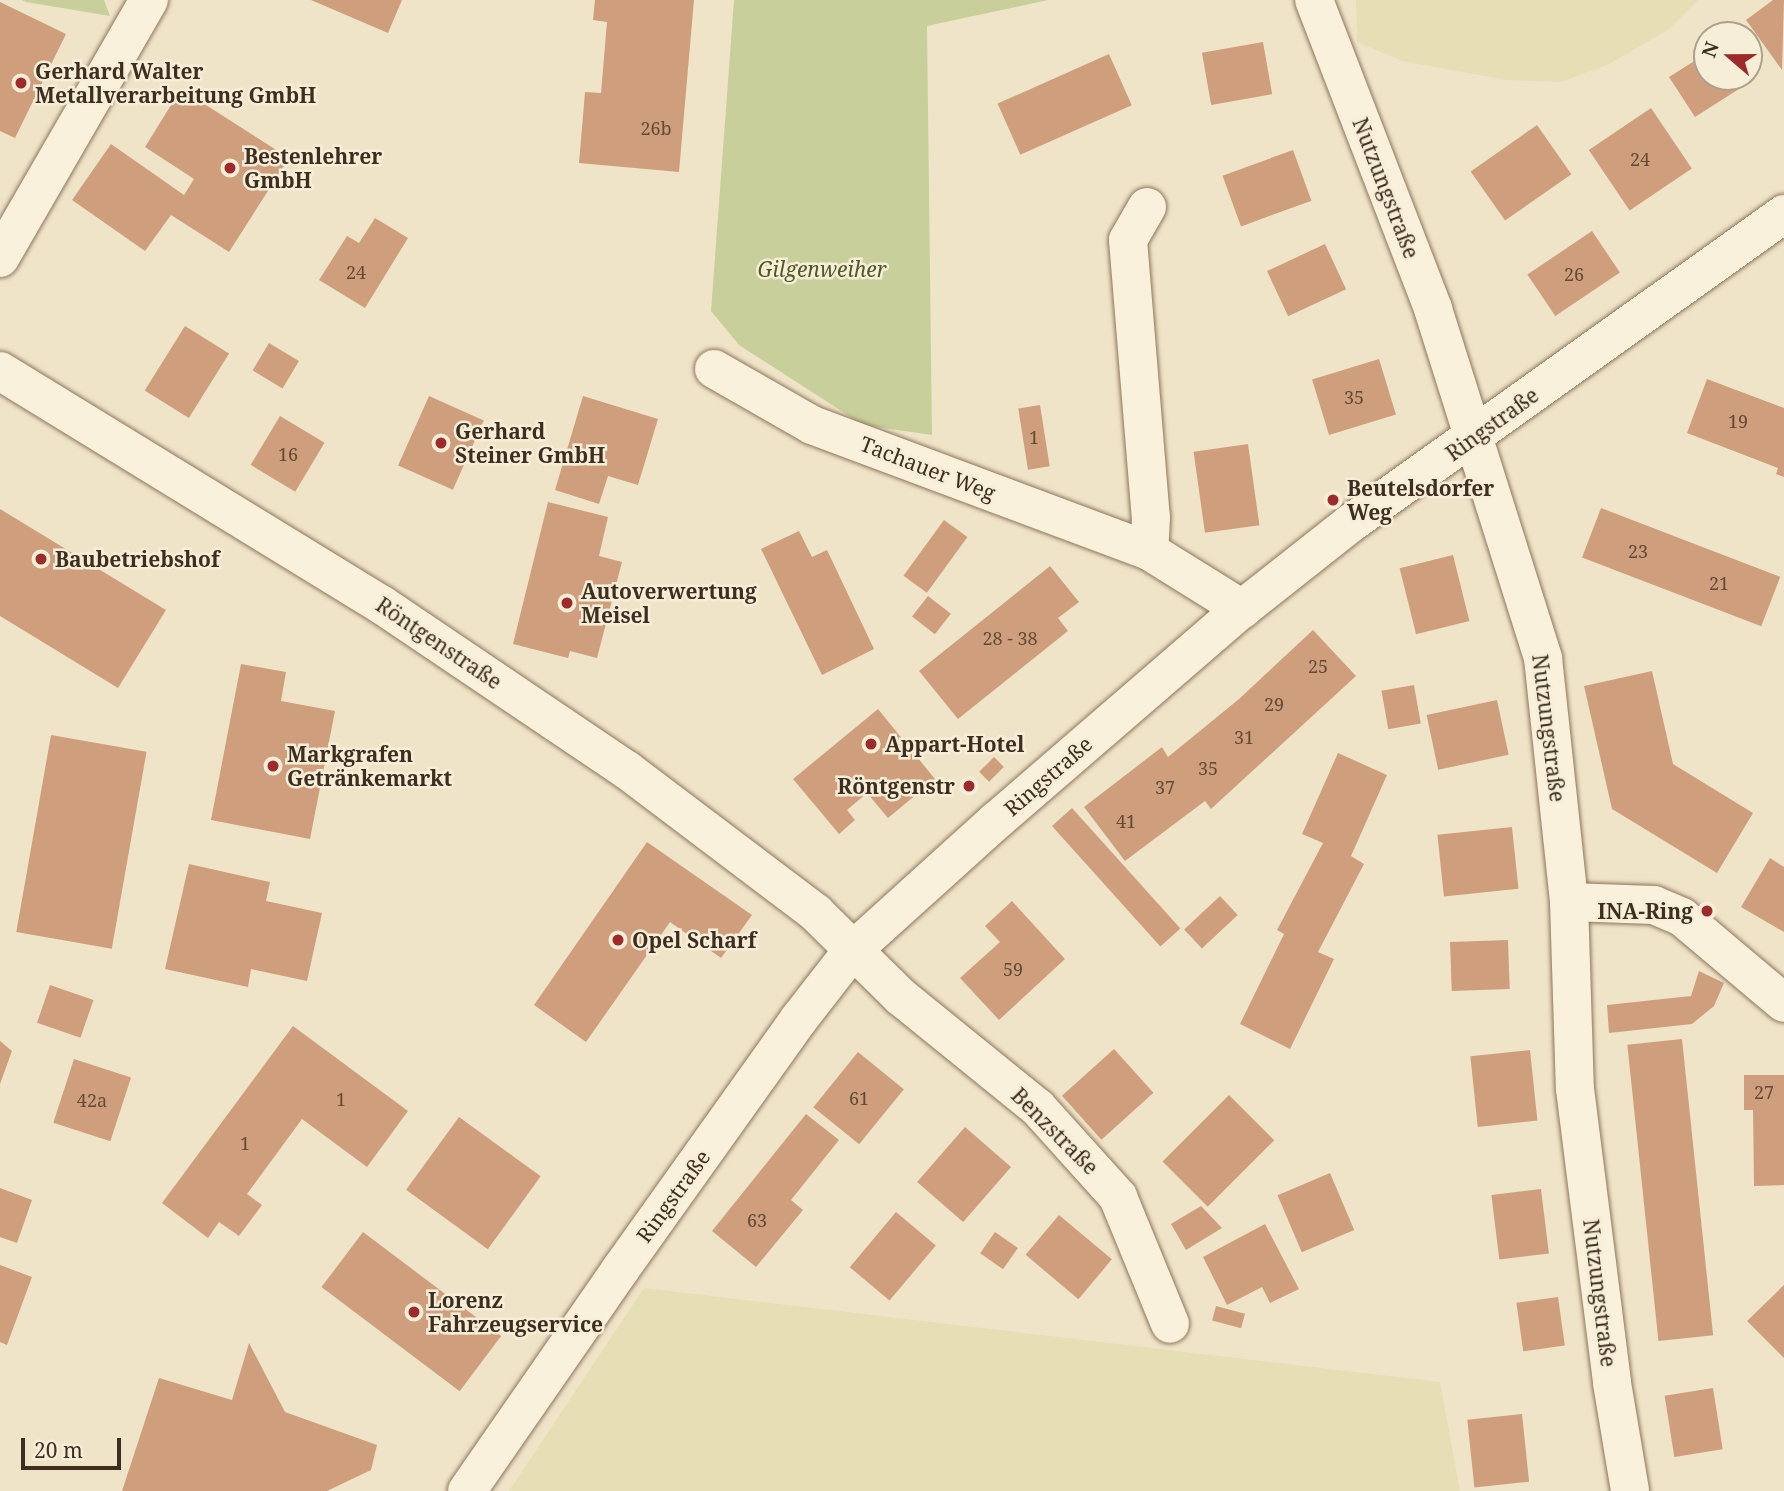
<!DOCTYPE html>
<meta charset="utf-8">
<style>
body{margin:0}
#map{position:relative;width:1784px;height:1491px;overflow:hidden;background:#f0e4c8;font-family:"Noto Serif",serif}
div>[style]{position:absolute}
.farmland>*{inset:0;background:#e6deb5}
.green>*{inset:0;background:#c9cf9b}
.building>*{inset:0;background:#cf9f7d;transform-origin:0 0}
.roads{filter:drop-shadow(0 0 2px #8d765c) drop-shadow(0 0 2px #8d765c)}
.minor>*{height:38px;margin:-19px;padding:0 19px;transform-origin:19px;border-radius:19px;background:#faf1dc}
.dots>*{width:19px;height:19px;translate:-50% -50%;box-sizing:border-box;border:4px solid #f7eed8;border-radius:50%}
span{translate:-50% -50%;white-space:nowrap;text-align:center;line-height:1.15;-webkit-text-stroke:5px #f7eed8;paint-order:stroke}
.number-label{font-size:18px;color:#624a37}
.number-label span{-webkit-text-stroke-width:0}
.poi-label{font-size:21px;color:#3d2e20;font-weight:700}
.left{translate:0 -50%;text-align:left}
.right{translate:-100% -50%;text-align:right}
.street-label{font-size:21px;color:#3d2e20}
.park-label{font-size:21px;color:#4d5a26;font-style:italic}
.north{position:absolute;left:1693px;top:21px;width:70px;height:70px;box-sizing:border-box;background:#f7eed8;border:2px solid #ada18e;border-radius:50%;rotate:290deg;font-size:19px;font-weight:700;line-height:28px;text-align:center;color:#3d2e20}
.north::after{content:'';display:block;margin:auto;width:24px;height:32px;background:#9e2a2b;clip-path:polygon(50% 0,100% 100%,50% 72%,0 100%)}
.scale{position:absolute;left:21px;top:1438px;width:100px;height:32px;box-sizing:border-box;border:4px solid #3d2e20;border-top:0;padding-left:9px;font-size:21px;line-height:24px;white-space:nowrap;color:#3d2e20;-webkit-text-stroke:5px #f7eed8;paint-order:stroke}
</style>
<div id="map">
<div class="farmland">
<i style="clip-path:polygon(1356px 0,1698px 0,1668px 30px,1607px 65px,1561px 82px,1507px 80px,1402px 61px,1357px 42px)"></i>
<i style="clip-path:polygon(644px 1288px,1440px 1382px,1460px 1491px,509px 1491px)"></i>
</div>
<div class="green">
<i style="clip-path:polygon(22px 0,104px 0,110px 16px,26px 2px)"></i>
<i style="clip-path:polygon(734px 0,1048px 0,927px 26px,932px 435px,863px 425px,739px 345px,711px 311px)"></i>
</div>
<div class="building">
<i style="clip-path:polygon(311px 0,402px 0,388px 33px)"></i>
<i style="clip-path:polygon(595px 0,694px 0,679px 172px,579px 163px,585px 92px,601px 93px,607px 22px,593px 20px)"></i>
<i style="clip-path:polygon(1773px 0,1784px 0,1782px 70px,1746px 20px)"></i>
<i style="clip-path:polygon(0 2px,66px 34px,15px 138px,0 131px)"></i>
<i style="left:1263px;top:42px;width:53px;height:62px;rotate:80deg"></i>
<i style="clip-path:polygon(1707px 53px,1707px 77px,1749px 77px,1749px 74px,1753px 80px,1695px 117px,1669px 77px)"></i>
<i style="left:1109px;top:54px;width:56px;height:122px;rotate:66deg"></i>
<i style="clip-path:polygon(181px 89px,289px 158px,229px 252px,171px 215px,145px 251px,72px 200px,111px 144px,184px 195px,194px 179px,145px 147px)"></i>
<i style="left:1651px;top:108px;width:73px;height:75px;rotate:56deg"></i>
<i style="left:1537px;top:125px;width:60px;height:81px;rotate:55deg"></i>
<i style="left:1293px;top:150px;width:54px;height:75px;rotate:70deg"></i>
<i style="clip-path:polygon(375px 218px,408px 238px,365px 308px,319px 280px,347px 236px,359px 243px)"></i>
<i style="left:1592px;top:231px;width:50px;height:78px;rotate:56deg"></i>
<i style="left:1325px;top:244px;width:50px;height:64px;rotate:65deg"></i>
<i style="left:185px;top:326px;width:52px;height:76px;rotate:32deg"></i>
<i style="left:269px;top:343px;width:35px;height:32px;rotate:31deg"></i>
<i style="left:1379px;top:359px;width:58px;height:70px;rotate:73deg"></i>
<i style="clip-path:polygon(1707px 379px,1784px 408px,1784px 477px,1776px 474px,1778px 468px,1687px 433px)"></i>
<i style="left:429px;top:396px;width:60px;height:76px;rotate:24deg"></i>
<i style="clip-path:polygon(583px 396px,658px 419px,638px 485px,608px 476px,599px 504px,555px 490px)"></i>
<i style="left:1040px;top:405px;width:62px;height:22px;rotate:81deg"></i>
<i style="left:280px;top:416px;width:52px;height:57px;rotate:31deg"></i>
<i style="left:1248px;top:444px;width:82px;height:55px;rotate:82deg"></i>
<i style="clip-path:polygon(548px 502px,608px 517px,599px 556px,622px 562px,597px 658px,570px 651px,568px 658px,513px 644px)"></i>
<i style="left:1601px;top:508px;width:192px;height:53px;rotate:21deg"></i>
<i style="clip-path:polygon(0 509px,166px 610px,118px 688px,0 616px)"></i>
<i style="left:944px;top:520px;width:29px;height:69px;rotate:36deg"></i>
<i style="clip-path:polygon(799px 531px,812px 557px,827px 550px,874px 649px,822px 675px,761px 549px)"></i>
<i style="left:1453px;top:555px;width:68px;height:55px;rotate:76deg"></i>
<i style="clip-path:polygon(1050px 566px,1079px 602px,1058px 618px,1068px 631px,958px 719px,919px 671px)"></i>
<i style="left:928px;top:596px;width:29px;height:26px;rotate:38deg"></i>
<i style="clip-path:polygon(1313px 630px,1356px 676px,1211px 809px,1205px 801px,1125px 861px,1084px 807px,1162px 747px,1168px 757px,1239px 699px)"></i>
<i style="clip-path:polygon(241px 664px,286px 672px,281px 701px,335px 711px,310px 839px,211px 820px)"></i>
<i style="clip-path:polygon(1652px 671px,1673px 764px,1753px 813px,1717px 873px,1612px 809px,1584px 686px)"></i>
<i style="left:1414px;top:685px;width:39px;height:33px;rotate:80deg"></i>
<i style="left:1497px;top:700px;width:56px;height:72px;rotate:78deg"></i>
<i style="clip-path:polygon(878px 709px,935px 779px,888px 818px,867px 793px,847px 810px,855px 820px,839px 834px,793px 779px)"></i>
<i style="left:51px;top:735px;width:97px;height:200px;rotate:10deg"></i>
<i style="clip-path:polygon(1338px 753px,1387px 775px,1351px 856px,1364px 864px,1318px 952px,1334px 959px,1290px 1049px,1240px 1024px,1284px 934px,1277px 930px,1323px 843px,1302px 834px)"></i>
<i style="left:994px;top:757px;width:14px;height:21px;rotate:45deg"></i>
<i style="left:1072px;top:808px;width:162px;height:27px;rotate:48deg"></i>
<i style="left:1512px;top:827px;width:62px;height:75px;rotate:84deg"></i>
<i style="clip-path:polygon(647px 842px,752px 915px,721px 958px,670px 922px,586px 1042px,534px 1005px)"></i>
<i style="clip-path:polygon(1770px 858px,1784px 867px,1784px 932px,1741px 907px)"></i>
<i style="clip-path:polygon(189px 864px,270px 882px,266px 901px,322px 913px,307px 981px,251px 969px,248px 987px,165px 969px)"></i>
<i style="left:1220px;top:896px;width:26px;height:49px;rotate:47deg"></i>
<i style="clip-path:polygon(1012px 901px,1065px 959px,999px 1020px,960px 978px,1000px 942px,985px 926px)"></i>
<i style="left:1508px;top:940px;width:49px;height:58px;rotate:88deg"></i>
<i style="clip-path:polygon(1699px 971px,1724px 983px,1714px 1006px,1692px 1024px,1609px 1033px,1607px 1005px,1691px 996px)"></i>
<i style="left:50px;top:985px;width:46px;height:40px;rotate:19deg"></i>
<i style="clip-path:polygon(293px 1026px,408px 1111px,367px 1167px,302px 1119px,247px 1194px,262px 1205px,239px 1236px,219px 1222px,208px 1238px,162px 1203px)"></i>
<i style="left:1682px;top:1039px;width:298px;height:55px;rotate:84deg"></i>
<i style="clip-path:polygon(0 1041px,12px 1051px,0 1084px)"></i>
<i style="left:1114px;top:1049px;width:59px;height:70px;rotate:48deg"></i>
<i style="left:1530px;top:1050px;width:71px;height:60px;rotate:84deg"></i>
<i style="left:858px;top:1052px;width:59px;height:71px;rotate:39deg"></i>
<i style="left:74px;top:1059px;width:60px;height:67px;rotate:18deg"></i>
<i style="clip-path:polygon(1744px 1075px,1784px 1075px,1784px 1185px,1754px 1186px,1753px 1110px,1744px 1110px)"></i>
<i style="left:1229px;top:1095px;width:64px;height:94px;rotate:45deg"></i>
<i style="clip-path:polygon(806px 1114px,839px 1140px,791px 1200px,803px 1210px,756px 1267px,712px 1231px)"></i>
<i style="left:459px;top:1117px;width:101px;height:90px;rotate:36deg"></i>
<i style="left:965px;top:1127px;width:61px;height:73px;rotate:41deg"></i>
<i style="left:1330px;top:1173px;width:62px;height:57px;rotate:67deg"></i>
<i style="clip-path:polygon(0 1188px,32px 1200px,17px 1243px,0 1237px)"></i>
<i style="left:1541px;top:1189px;width:65px;height:50px;rotate:83deg"></i>
<i style="clip-path:polygon(1201px 1206px,1222px 1228px,1186px 1250px,1171px 1224px)"></i>
<i style="left:896px;top:1212px;width:52px;height:72px;rotate:40deg"></i>
<i style="left:1059px;top:1215px;width:69px;height:52px;rotate:40deg"></i>
<i style="clip-path:polygon(1265px 1224px,1299px 1289px,1270px 1303px,1262px 1287px,1227px 1305px,1203px 1257px)"></i>
<i style="left:363px;top:1232px;width:173px;height:69px;rotate:37deg"></i>
<i style="left:995px;top:1232px;width:28px;height:26px;rotate:35deg"></i>
<i style="clip-path:polygon(0 1265px,32px 1277px,7px 1345px,0 1342px)"></i>
<i style="clip-path:polygon(1784px 1285px,1784px 1358px,1747px 1321px)"></i>
<i style="left:1558px;top:1297px;width:49px;height:42px;rotate:82deg"></i>
<i style="left:1216px;top:1306px;width:30px;height:15px;rotate:15deg"></i>
<i style="clip-path:polygon(249px 1343px,285px 1412px,377px 1445px,371px 1470px,327px 1491px,122px 1491px,159px 1378px,232px 1400px)"></i>
<i style="left:1713px;top:1388px;width:62px;height:49px;rotate:81deg"></i>
<i style="left:1522px;top:1414px;width:68px;height:55px;rotate:84deg"></i>
</div>
<div class="roads">
<div class="minor">
<i style="left:1314px;top:0;width:331px;rotate:68.9deg"></i>
<i style="left:1433px;top:309px;width:366px;rotate:72.5deg"></i>
<i style="left:1543px;top:658px;width:245px;rotate:83.9deg"></i>
<i style="left:1569px;top:902px;width:187px;rotate:88.2deg"></i>
<i style="left:1575px;top:1089px;width:296px;rotate:82.8deg"></i>
<i style="left:1612px;top:1383px;width:109px;rotate:80.5deg"></i>
<i style="left:1147px;top:207px;width:38px;rotate:120deg"></i>
<i style="left:1128px;top:240px;width:278px;rotate:85.3deg"></i>
<i style="left:1151px;top:517px;width:34px;rotate:93deg"></i>
<i style="left:0;top:258px;width:298px;rotate:-60deg"></i>
<i style="left:714px;top:369px;width:113px;rotate:29.7deg"></i>
<i style="left:812px;top:425px;width:360px;rotate:20.5deg"></i>
<i style="left:1149px;top:551px;width:110px;rotate:31.9deg"></i>
<i style="left:0;top:371px;width:448px;rotate:31.5deg"></i>
<i style="left:382px;top:605px;width:295px;rotate:34deg"></i>
<i style="left:627px;top:770px;width:237px;rotate:37.1deg"></i>
<i style="left:816px;top:913px;width:120px;rotate:44.7deg"></i>
<i style="left:901px;top:997px;width:176px;rotate:39deg"></i>
<i style="left:1038px;top:1108px;width:120px;rotate:48deg"></i>
<i style="left:1118px;top:1197px;width:137px;rotate:67.7deg"></i>
<i style="left:1569px;top:902px;width:85px;rotate:2deg"></i>
<i style="left:1654px;top:905px;width:30px;rotate:23deg"></i>
<i style="left:1682px;top:917px;width:133px;rotate:40.1deg"></i>
<i style="left:467px;top:1491px;width:269px;rotate:-55.3deg"></i>
<i style="left:620px;top:1270px;width:308px;rotate:-54.5deg"></i>
<i style="left:799px;top:1019px;width:86px;rotate:-52.1deg"></i>
<i style="left:852px;top:951px;width:194px;rotate:-42.1deg"></i>
<i style="left:996px;top:821px;width:325px;rotate:-40.8deg"></i>
<i style="left:1242px;top:609px;width:139px;rotate:-38.3deg"></i>
<i style="left:1351px;top:523px;width:532px;rotate:-35.51deg"></i>
</div>
</div>
<div class="dots">
<i style="left:21px;top:83px;background:#9e2a2b"></i>
<i style="left:230px;top:168px;background:#9e2a2b"></i>
<i style="left:441px;top:443px;background:#9e2a2b"></i>
<i style="left:1333px;top:500px;background:#9e2a2b"></i>
<i style="left:41px;top:559px;background:#9e2a2b"></i>
<i style="left:567px;top:603px;background:#9e2a2b"></i>
<i style="left:871px;top:744px;background:#9e2a2b"></i>
<i style="left:273px;top:766px;background:#9e2a2b"></i>
<i style="left:969px;top:786px;background:#9e2a2b"></i>
<i style="left:1707px;top:911px;background:#9e2a2b"></i>
<i style="left:618px;top:940px;background:#9e2a2b"></i>
<i style="left:414px;top:1312px;background:#9e2a2b"></i>
</div>
<div class="number-label">
<span style="left:656px;top:128px">26b</span>
<span style="left:1640px;top:159px">24</span>
<span style="left:356px;top:272px">24</span>
<span style="left:1574px;top:274px">26</span>
<span style="left:1354px;top:397px">35</span>
<span style="left:1738px;top:421px">19</span>
<span style="left:1034px;top:437px">1</span>
<span style="left:288px;top:454px">16</span>
<span style="left:1638px;top:551px">23</span>
<span style="left:1719px;top:583px">21</span>
<span style="left:1010px;top:638px">28 - 38</span>
<span style="left:1318px;top:666px">25</span>
<span style="left:1274px;top:704px">29</span>
<span style="left:1244px;top:737px">31</span>
<span style="left:1208px;top:768px">35</span>
<span style="left:1165px;top:787px">37</span>
<span style="left:1126px;top:821px">41</span>
<span style="left:1013px;top:969px">59</span>
<span style="left:1764px;top:1092px">27</span>
<span style="left:859px;top:1098px">61</span>
<span style="left:341px;top:1099px">1</span>
<span style="left:92px;top:1100px">42a</span>
<span style="left:245px;top:1143px">1</span>
<span style="left:757px;top:1220px">63</span>
</div>
<div class="poi-label">
<span class="left" style="left:35px;top:83px">Gerhard Walter<br>Metallverarbeitung GmbH</span>
<span class="left" style="left:244px;top:168px">Bestenlehrer<br>GmbH</span>
<span class="left" style="left:455px;top:443px">Gerhard<br>Steiner GmbH</span>
<span class="left" style="left:1347px;top:500px">Beutelsdorfer<br>Weg</span>
<span class="left" style="left:55px;top:559px">Baubetriebshof</span>
<span class="left" style="left:581px;top:603px">Autoverwertung<br>Meisel</span>
<span class="left" style="left:885px;top:744px">Appart-Hotel</span>
<span class="left" style="left:287px;top:766px">Markgrafen<br>Getränkemarkt</span>
<span class="right" style="left:955px;top:786px">Röntgenstr</span>
<span class="right" style="left:1693px;top:911px">INA-Ring</span>
<span class="left" style="left:632px;top:940px">Opel Scharf</span>
<span class="left" style="left:428px;top:1312px">Lorenz<br>Fahrzeugservice</span>
</div>
<div class="street-label">
<span style="left:1386px;top:188px;rotate:69deg">Nutzungstraße</span>
<span style="left:1492px;top:424px;rotate:-36deg">Ringstraße</span>
<span style="left:928px;top:468px;rotate:21deg">Tachauer Weg</span>
<span style="left:439px;top:643px;rotate:34deg">Röntgenstraße</span>
<span style="left:1549px;top:728px;rotate:83deg">Nutzungstraße</span>
<span style="left:1048px;top:776px;rotate:-41deg">Ringstraße</span>
<span style="left:1055px;top:1131px;rotate:45deg">Benzstraße</span>
<span style="left:673px;top:1196px;rotate:-54deg">Ringstraße</span>
<span style="left:1600px;top:1293px;rotate:83deg">Nutzungstraße</span>
</div>
<div class="park-label">
<span style="left:822px;top:269px">Gilgenweiher</span>
</div>
<div class="north">N</div>
<div class="scale">20 m</div>
</div>
